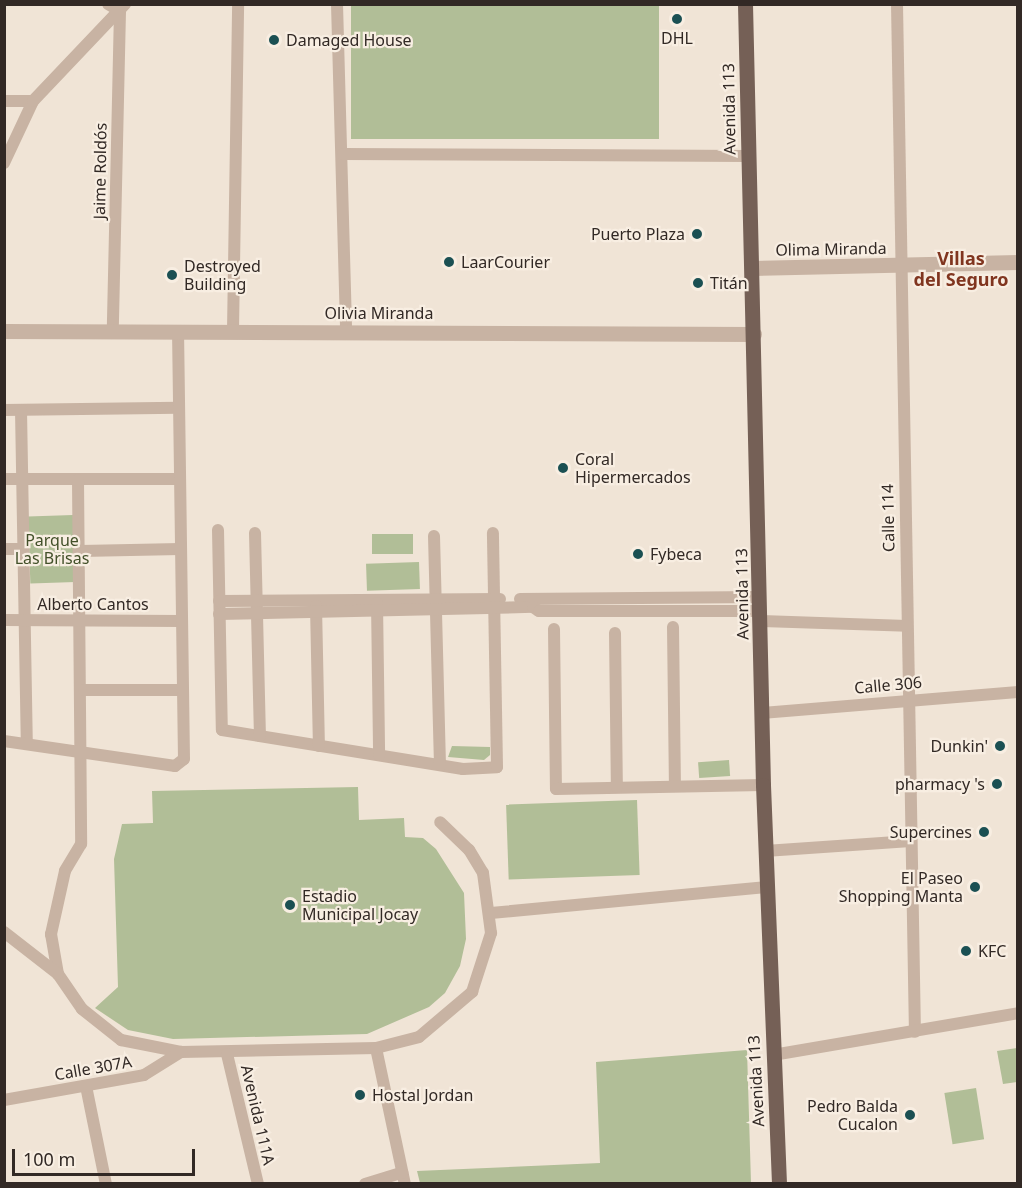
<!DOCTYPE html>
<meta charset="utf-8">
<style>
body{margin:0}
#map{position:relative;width:1022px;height:1188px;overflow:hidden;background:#f0e4d6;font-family:"Noto Sans",sans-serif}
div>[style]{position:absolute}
.green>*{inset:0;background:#b1be97;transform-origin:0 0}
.minor>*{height:12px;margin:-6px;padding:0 6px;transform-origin:6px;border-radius:6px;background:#c8b3a3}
.tertiary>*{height:15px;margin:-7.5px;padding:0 7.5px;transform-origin:7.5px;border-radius:7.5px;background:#c8b3a3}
.primary>*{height:15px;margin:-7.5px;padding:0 7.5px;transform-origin:7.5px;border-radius:7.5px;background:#756056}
.dots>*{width:16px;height:16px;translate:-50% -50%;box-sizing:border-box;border:3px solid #f8eee2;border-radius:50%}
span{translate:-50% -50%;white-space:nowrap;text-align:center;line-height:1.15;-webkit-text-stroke:4.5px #f8eee2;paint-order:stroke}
.poi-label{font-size:16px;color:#322925}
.left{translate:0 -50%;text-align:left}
.right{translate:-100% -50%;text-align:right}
.street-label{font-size:16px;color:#322925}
.park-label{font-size:16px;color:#425029}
.neighbourhood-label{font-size:18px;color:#80351f;font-weight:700}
.frame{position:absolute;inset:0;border:6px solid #322925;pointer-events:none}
.scale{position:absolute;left:12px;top:1149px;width:183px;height:27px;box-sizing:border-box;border:3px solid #322925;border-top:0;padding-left:8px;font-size:18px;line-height:21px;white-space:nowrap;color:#322925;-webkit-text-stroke:4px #f8eee2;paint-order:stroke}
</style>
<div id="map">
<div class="green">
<i style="left:351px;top:5px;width:308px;height:134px"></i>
<i style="left:73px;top:515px;width:67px;height:45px;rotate:88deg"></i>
<i style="left:372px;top:534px;width:41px;height:20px"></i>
<i style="left:419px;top:562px;width:27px;height:53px;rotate:88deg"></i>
<i style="clip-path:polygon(452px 746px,490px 747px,490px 755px,484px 760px,448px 757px)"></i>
<i style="left:729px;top:760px;width:16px;height:31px;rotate:86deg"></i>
<i style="clip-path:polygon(358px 787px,359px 820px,404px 818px,405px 837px,423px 838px,436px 849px,464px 893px,466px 939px,460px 966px,445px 993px,429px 1007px,367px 1034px,173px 1039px,128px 1030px,95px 1008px,118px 987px,114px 859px,122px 824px,153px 823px,152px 791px)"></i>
<i style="left:637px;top:800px;width:75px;height:131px;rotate:88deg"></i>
<i style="clip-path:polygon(1017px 1048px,1017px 1082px,1003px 1084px,997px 1051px)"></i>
<i style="clip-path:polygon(747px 1050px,751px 1183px,420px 1183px,417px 1171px,600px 1163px,596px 1062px)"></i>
<i style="left:976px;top:1088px;width:52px;height:32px;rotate:81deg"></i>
</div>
<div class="minor">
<i style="left:108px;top:4px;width:14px;rotate:30deg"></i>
<i style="left:120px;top:11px;width:320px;rotate:91.3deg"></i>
<i style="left:337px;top:4px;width:327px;rotate:88.4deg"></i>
<i style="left:897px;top:4px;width:1028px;rotate:89deg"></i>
<i style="left:4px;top:101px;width:29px"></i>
<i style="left:343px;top:154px;width:405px;rotate:0.3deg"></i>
<i style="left:4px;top:163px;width:68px;rotate:-64.9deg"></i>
<i style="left:33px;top:101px;width:134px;rotate:-46.5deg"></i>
<i style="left:233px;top:331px;width:327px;rotate:-89.1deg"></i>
<i style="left:4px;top:410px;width:174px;rotate:-0.7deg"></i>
<i style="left:21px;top:410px;width:334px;rotate:89deg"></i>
<i style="left:4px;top:479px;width:174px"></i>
<i style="left:78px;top:480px;width:364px;rotate:89.5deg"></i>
<i style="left:81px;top:844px;width:31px;rotate:121deg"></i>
<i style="left:65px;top:871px;width:65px;rotate:102.5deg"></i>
<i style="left:51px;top:934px;width:41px;rotate:80.1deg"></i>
<i style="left:58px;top:974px;width:42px;rotate:55.6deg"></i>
<i style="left:82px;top:1009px;width:50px;rotate:38.5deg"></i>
<i style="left:121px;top:1040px;width:61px;rotate:11.3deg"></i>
<i style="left:181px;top:1052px;width:195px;rotate:-1.2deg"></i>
<i style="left:376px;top:1048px;width:44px;rotate:-14.3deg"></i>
<i style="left:419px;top:1037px;width:70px;rotate:-40.3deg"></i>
<i style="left:472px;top:992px;width:62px;rotate:-72.1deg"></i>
<i style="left:491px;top:933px;width:61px;rotate:-97.6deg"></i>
<i style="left:483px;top:873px;width:27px;rotate:-121deg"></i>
<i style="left:469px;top:850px;width:40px;rotate:-136deg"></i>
<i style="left:218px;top:530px;width:200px;rotate:88.9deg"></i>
<i style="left:222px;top:730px;width:244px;rotate:9.2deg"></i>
<i style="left:463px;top:769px;width:34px;rotate:-3deg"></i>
<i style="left:497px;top:767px;width:234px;rotate:-91deg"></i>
<i style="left:255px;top:533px;width:203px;rotate:88.6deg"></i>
<i style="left:434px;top:536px;width:229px;rotate:88.5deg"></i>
<i style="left:4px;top:549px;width:19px"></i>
<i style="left:81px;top:551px;width:99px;rotate:-1.2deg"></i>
<i style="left:520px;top:599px;width:240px;rotate:-0.5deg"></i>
<i style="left:219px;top:601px;width:281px;rotate:-0.4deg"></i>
<i style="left:377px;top:603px;width:152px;rotate:89.2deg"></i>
<i style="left:316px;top:606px;width:140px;rotate:88.8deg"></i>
<i style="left:219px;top:614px;width:314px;rotate:-1.3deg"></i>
<i style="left:533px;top:607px;width:7px;rotate:34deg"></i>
<i style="left:539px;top:611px;width:221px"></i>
<i style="left:4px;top:620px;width:177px;rotate:0.3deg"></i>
<i style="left:760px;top:621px;width:147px;rotate:1.9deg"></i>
<i style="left:673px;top:627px;width:159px;rotate:89.3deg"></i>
<i style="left:554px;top:629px;width:160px;rotate:89.3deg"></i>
<i style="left:556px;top:789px;width:207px;rotate:-1.1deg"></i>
<i style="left:615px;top:633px;width:154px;rotate:89.3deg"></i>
<i style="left:84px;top:690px;width:98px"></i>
<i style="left:761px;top:713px;width:258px;rotate:-4.7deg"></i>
<i style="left:4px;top:741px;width:173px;rotate:8.3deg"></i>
<i style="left:175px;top:766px;width:11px;rotate:-38deg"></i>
<i style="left:184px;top:759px;width:428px;rotate:-90.8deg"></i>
<i style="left:765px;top:851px;width:146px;rotate:-3.9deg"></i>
<i style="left:491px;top:913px;width:276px;rotate:-5.4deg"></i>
<i style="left:4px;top:932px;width:68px;rotate:37.9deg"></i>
<i style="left:376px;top:1048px;width:139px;rotate:78deg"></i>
<i style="left:227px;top:1054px;width:134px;rotate:76.6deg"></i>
<i style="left:773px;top:1055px;width:249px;rotate:-9.7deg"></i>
<i style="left:86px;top:1086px;width:100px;rotate:78.5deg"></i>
<i style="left:4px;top:1100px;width:142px;rotate:-10.1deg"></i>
<i style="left:144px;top:1075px;width:44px;rotate:-31.9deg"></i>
<i style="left:365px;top:1184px;width:39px;rotate:-17deg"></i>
</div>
<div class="tertiary">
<i style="left:752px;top:268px;width:266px;rotate:-1.3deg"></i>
<i style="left:4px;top:331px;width:750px;rotate:0.23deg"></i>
</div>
<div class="primary">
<i style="left:745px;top:4px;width:781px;rotate:88.68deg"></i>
<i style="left:763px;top:785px;width:399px;rotate:87.7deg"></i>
</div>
<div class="dots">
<i style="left:677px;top:19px;background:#1b5053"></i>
<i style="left:274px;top:40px;background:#1b5053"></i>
<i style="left:697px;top:234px;background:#1b5053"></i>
<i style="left:449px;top:262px;background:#1b5053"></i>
<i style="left:172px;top:275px;background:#1b5053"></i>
<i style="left:698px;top:283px;background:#1b5053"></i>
<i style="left:563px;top:468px;background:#1b5053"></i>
<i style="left:638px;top:554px;background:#1b5053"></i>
<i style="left:1000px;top:746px;background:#1b5053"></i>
<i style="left:997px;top:784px;background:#1b5053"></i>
<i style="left:984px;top:832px;background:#1b5053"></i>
<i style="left:975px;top:887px;background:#1b5053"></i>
<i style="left:290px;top:905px;background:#1b5053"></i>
<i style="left:966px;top:951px;background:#1b5053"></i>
<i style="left:360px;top:1095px;background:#1b5053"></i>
<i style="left:910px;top:1115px;background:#1b5053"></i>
</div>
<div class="poi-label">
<span style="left:677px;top:38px">DHL</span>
<span class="left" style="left:286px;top:40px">Damaged House</span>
<span class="right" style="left:685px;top:234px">Puerto Plaza</span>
<span class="left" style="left:461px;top:262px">LaarCourier</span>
<span class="left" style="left:184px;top:275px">Destroyed<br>Building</span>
<span class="left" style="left:710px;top:283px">Titán</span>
<span class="left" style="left:575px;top:468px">Coral<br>Hipermercados</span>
<span class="left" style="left:650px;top:554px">Fybeca</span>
<span class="right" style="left:988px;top:746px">Dunkin'</span>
<span class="right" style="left:985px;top:784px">pharmacy 's</span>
<span class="right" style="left:972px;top:832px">Supercines</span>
<span class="right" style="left:963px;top:887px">El Paseo<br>Shopping Manta</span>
<span class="left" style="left:302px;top:905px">Estadio<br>Municipal Jocay</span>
<span class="left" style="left:978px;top:951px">KFC</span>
<span class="left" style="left:372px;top:1095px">Hostal Jordan</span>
<span class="right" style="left:898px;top:1115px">Pedro Balda<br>Cucalon</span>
</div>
<div class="street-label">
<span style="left:729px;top:109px;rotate:-91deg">Avenida 113</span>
<span style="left:100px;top:171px;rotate:-89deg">Jaime Roldós</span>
<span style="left:831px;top:249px;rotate:-1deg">Olima Miranda</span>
<span style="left:379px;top:313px">Olivia Miranda</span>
<span style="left:888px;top:518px;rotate:-91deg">Calle 114</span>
<span style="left:742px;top:594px;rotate:-91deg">Avenida 113</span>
<span style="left:93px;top:604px">Alberto Cantos</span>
<span style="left:888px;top:685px;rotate:-5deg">Calle 306</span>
<span style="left:93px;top:1068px;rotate:-10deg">Calle 307A</span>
<span style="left:756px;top:1081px;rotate:-93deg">Avenida 113</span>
<span style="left:258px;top:1115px;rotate:77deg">Avenida 111A</span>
</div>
<div class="park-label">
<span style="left:52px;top:549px">Parque<br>Las Brisas</span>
</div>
<div class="neighbourhood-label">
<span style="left:961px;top:269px">Villas<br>del Seguro</span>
</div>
<div class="frame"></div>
<div class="scale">100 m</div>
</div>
